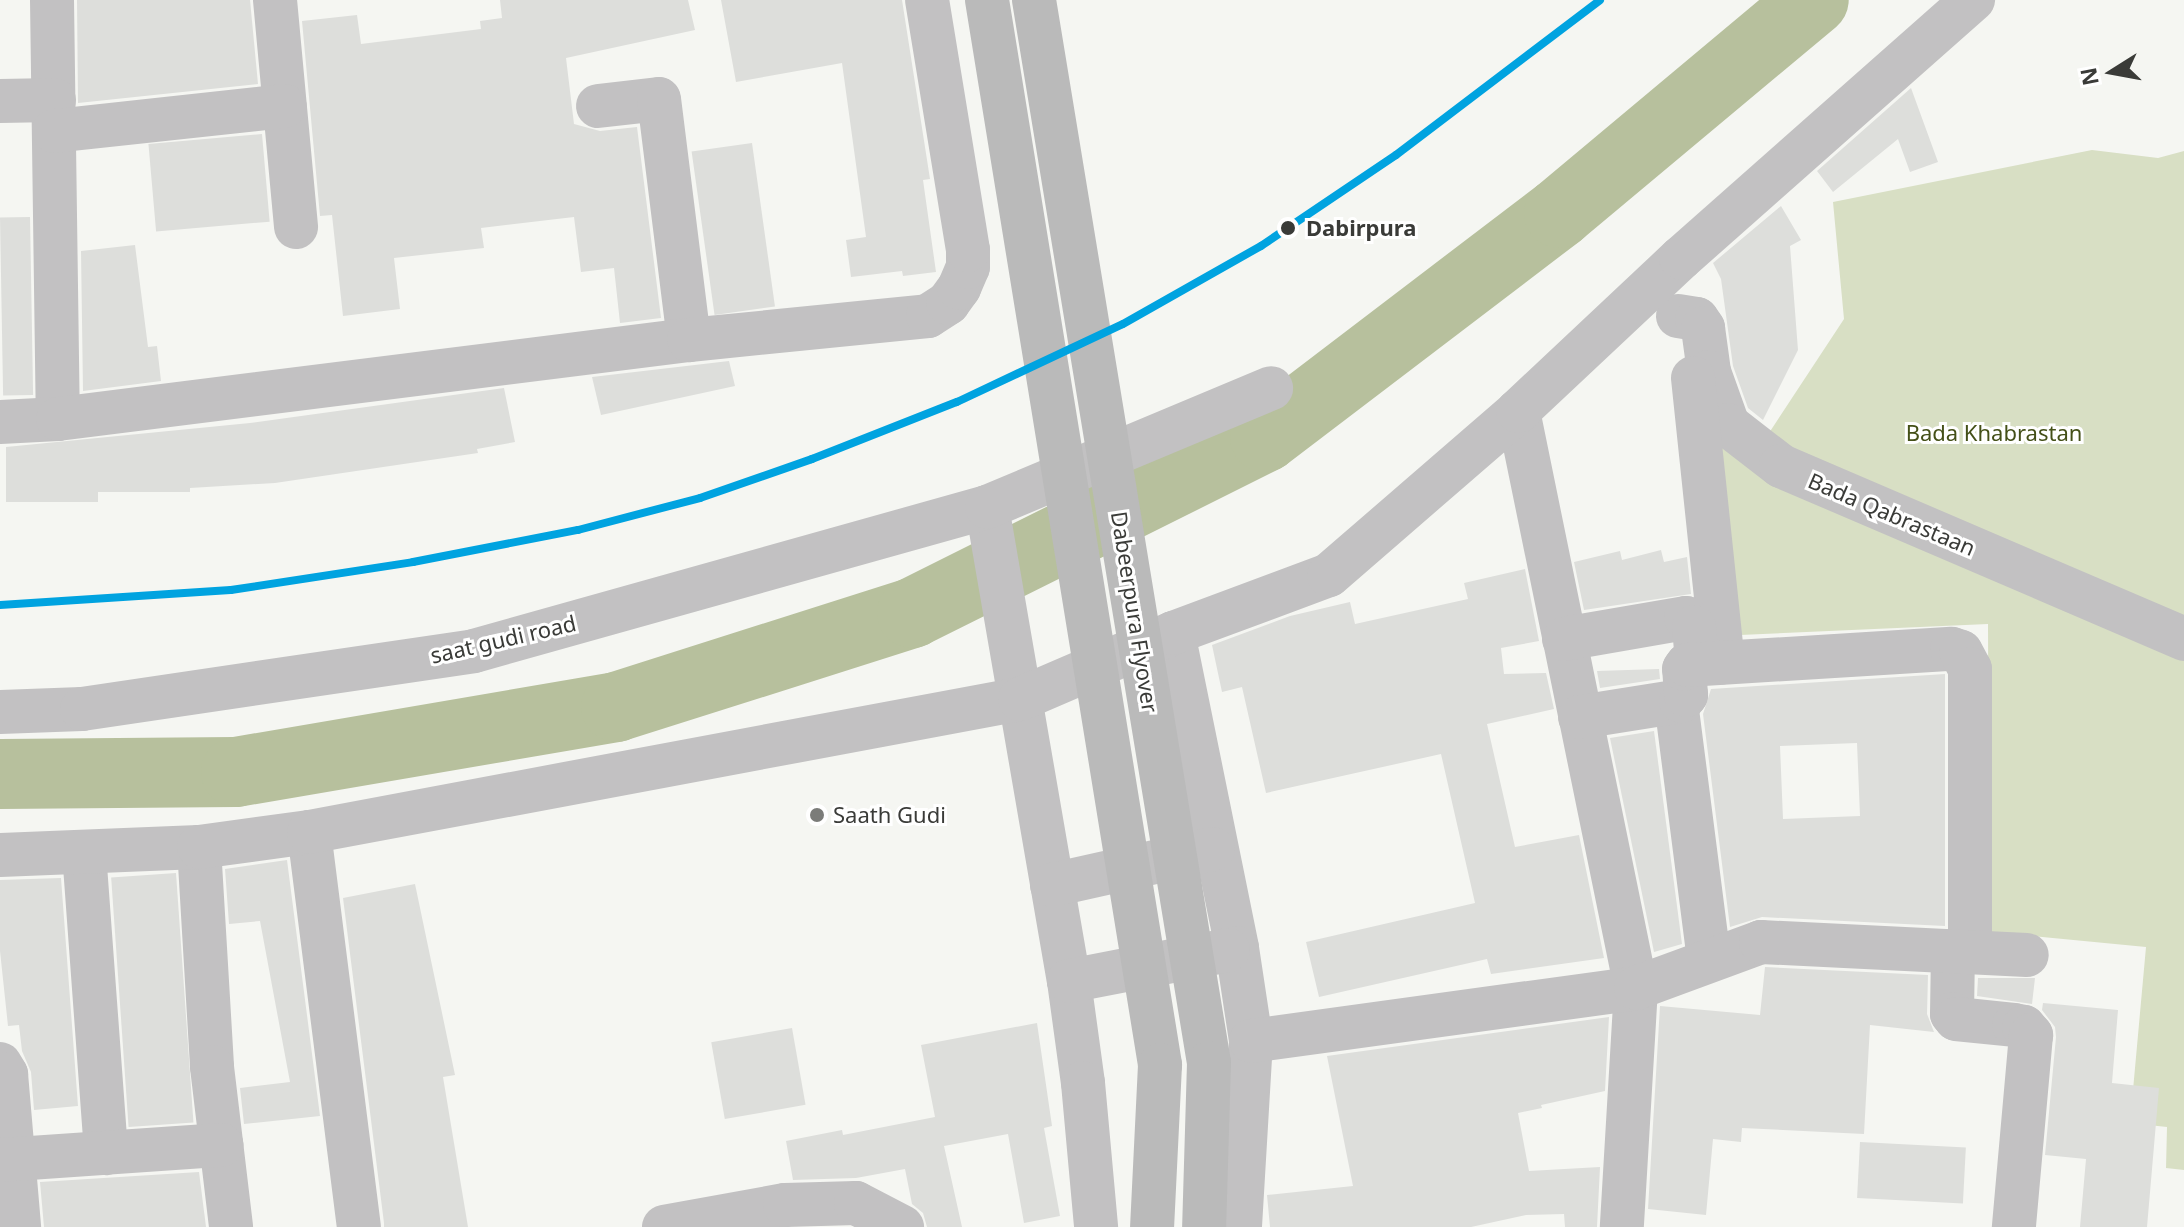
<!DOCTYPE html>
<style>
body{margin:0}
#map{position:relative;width:2184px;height:1227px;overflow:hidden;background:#f5f6f2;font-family:"Noto Sans",sans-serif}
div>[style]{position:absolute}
.green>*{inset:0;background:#d8dfc4}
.river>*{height:70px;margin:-35px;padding:0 35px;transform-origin:35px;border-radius:35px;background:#b7c09d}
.building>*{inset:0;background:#dddedb;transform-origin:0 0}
.minor>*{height:44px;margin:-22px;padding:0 22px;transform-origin:22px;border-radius:22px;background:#c2c1c2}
.major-bridge>*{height:44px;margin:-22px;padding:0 22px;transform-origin:22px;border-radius:22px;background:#bababa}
.rail-1>*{height:8px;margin:-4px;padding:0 4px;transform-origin:4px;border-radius:4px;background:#00a3e0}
.dots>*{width:22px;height:22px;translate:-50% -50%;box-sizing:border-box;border:4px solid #fff;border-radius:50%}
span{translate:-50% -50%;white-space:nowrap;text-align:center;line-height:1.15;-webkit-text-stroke:6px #fff;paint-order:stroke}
.stop-label{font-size:22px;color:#3a3b38;font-weight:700}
.left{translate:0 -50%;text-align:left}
.park-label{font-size:22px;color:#445018}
.street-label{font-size:22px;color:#3a3b38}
.poi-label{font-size:22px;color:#3a3b38}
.north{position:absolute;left:2072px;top:32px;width:80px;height:80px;-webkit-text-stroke:6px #fff;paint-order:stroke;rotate:259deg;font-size:22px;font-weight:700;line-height:32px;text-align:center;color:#3a3b38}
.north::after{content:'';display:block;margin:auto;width:28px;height:36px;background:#3a3b38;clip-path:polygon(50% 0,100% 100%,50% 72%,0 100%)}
</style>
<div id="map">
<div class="green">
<i style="clip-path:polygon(2092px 150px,2158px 158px,2184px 151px,2184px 1170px,2166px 1168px,2167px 1127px,2130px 1123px,2146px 947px,1989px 932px,1988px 624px,1740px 635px,1711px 448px,1769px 433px,1844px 319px,1833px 202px)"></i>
</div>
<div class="river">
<i style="left:0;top:774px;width:236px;rotate:-0.5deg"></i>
<i style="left:236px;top:772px;width:386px;rotate:-9.7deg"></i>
<i style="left:616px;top:707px;width:311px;rotate:-17.6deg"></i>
<i style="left:912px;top:613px;width:394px;rotate:-26.5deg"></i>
<i style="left:1265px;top:437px;width:370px;rotate:-37.3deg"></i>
<i style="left:1559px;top:213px;width:332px;rotate:-39.9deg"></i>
</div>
<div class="building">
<i style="clip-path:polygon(77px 0,250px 0,258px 84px,78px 103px)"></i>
<i style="clip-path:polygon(500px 0,688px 0,695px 30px,566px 58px,574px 124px,600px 131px,637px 127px,661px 318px,620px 323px,614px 268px,581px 272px,574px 217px,481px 228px,484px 248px,394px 258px,400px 309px,343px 316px,332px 215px,320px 216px,302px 21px,357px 15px,361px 44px,481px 29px,480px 21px,502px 18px)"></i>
<i style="clip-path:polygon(721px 0,902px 0,930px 179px,923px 180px,936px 272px,903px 276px,902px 271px,851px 277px,846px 240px,866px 237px,842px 63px,736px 82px)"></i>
<i style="clip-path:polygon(1911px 88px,1938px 162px,1910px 172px,1898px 139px,1833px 192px,1817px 171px)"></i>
<i style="left:262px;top:134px;width:88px;height:114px;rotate:85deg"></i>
<i style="left:752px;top:143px;width:165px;height:61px;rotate:82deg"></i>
<i style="clip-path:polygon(1781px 206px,1801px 240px,1790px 246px,1798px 350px,1763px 420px,1748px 408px,1733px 366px,1721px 279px,1713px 263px)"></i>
<i style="left:30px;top:217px;width:178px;height:30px;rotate:89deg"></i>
<i style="clip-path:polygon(135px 245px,148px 347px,157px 346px,161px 381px,83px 391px,81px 251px)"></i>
<i style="clip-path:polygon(729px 361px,735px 386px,601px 415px,592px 377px)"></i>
<i style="clip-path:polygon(504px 388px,515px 442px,477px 449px,478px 453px,275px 483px,190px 488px,190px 492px,98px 492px,98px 502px,6px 502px,6px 447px,250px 423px)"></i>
<i style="clip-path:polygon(1661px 550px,1664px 562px,1687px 557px,1691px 594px,1584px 610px,1574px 562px,1620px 551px,1622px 560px)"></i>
<i style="clip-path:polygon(1525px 569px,1539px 641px,1501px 648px,1504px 674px,1546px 673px,1554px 709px,1487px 724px,1515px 847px,1579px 835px,1604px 958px,1491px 974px,1487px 959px,1319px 997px,1306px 942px,1475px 903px,1441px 754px,1266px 793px,1242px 687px,1222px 692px,1212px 645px,1290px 616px,1350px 602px,1355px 624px,1468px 599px,1464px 583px)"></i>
<i style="clip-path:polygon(1659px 669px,1660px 679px,1600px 688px,1597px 671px)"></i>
<i style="clip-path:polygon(evenodd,1945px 674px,1945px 926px,1762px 917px,1730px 927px,1703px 714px,1711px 689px,1945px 674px,1857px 743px,1860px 816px,1783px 819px,1780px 746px,1857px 743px)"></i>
<i style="clip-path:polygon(1654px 731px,1682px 944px,1654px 952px,1610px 738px)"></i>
<i style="clip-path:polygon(287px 860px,320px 1116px,244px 1124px,240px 1088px,290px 1082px,260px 921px,229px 924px,225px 869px)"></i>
<i style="left:176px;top:873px;width:250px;height:65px;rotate:86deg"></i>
<i style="clip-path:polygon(61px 878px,78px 1106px,34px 1110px,31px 1072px,22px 1051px,19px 1025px,8px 1026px,0 951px,0 880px)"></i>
<i style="clip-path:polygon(415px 884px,455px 1075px,443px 1077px,468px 1227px,384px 1227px,384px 1223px,343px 898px)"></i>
<i style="clip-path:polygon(1765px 967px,1928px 975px,1927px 1014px,1934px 1032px,1870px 1025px,1864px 1134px,1742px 1128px,1741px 1142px,1713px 1139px,1706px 1215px,1648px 1209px,1660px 1006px,1760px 1015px)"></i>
<i style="clip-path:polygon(1978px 978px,2035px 978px,2032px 1004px,1977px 996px)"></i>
<i style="clip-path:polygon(2043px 1003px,2118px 1010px,2112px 1083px,2159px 1088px,2147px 1227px,2080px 1227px,2086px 1159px,2045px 1155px,2056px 1037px,2055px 1027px,2042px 1010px)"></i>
<i style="clip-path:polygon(1609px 1017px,1605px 1091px,1541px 1105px,1542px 1108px,1518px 1113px,1529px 1171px,1600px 1167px,1597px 1227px,1565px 1227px,1564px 1214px,1526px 1215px,1471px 1227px,1270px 1227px,1267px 1195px,1353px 1186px,1327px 1056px)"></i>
<i style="clip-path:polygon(1037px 1023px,1052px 1126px,1044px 1128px,1060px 1216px,1024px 1223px,1008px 1134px,944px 1146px,962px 1227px,927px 1227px,923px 1213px,912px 1204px,905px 1169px,856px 1178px,793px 1180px,786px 1141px,842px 1130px,843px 1135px,935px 1117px,921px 1045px)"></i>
<i style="left:792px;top:1028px;width:78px;height:82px;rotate:80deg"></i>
<i style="left:1860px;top:1142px;width:106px;height:56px;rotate:3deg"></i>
<i style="clip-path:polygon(199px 1172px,206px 1227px,44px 1227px,40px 1182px)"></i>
</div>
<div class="minor">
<i style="left:52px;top:0;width:419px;rotate:89.2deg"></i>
<i style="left:275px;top:0;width:228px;rotate:84.7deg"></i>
<i style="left:0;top:101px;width:54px;rotate:-1.1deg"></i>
<i style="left:598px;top:106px;width:61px;rotate:-6.5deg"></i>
<i style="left:659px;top:99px;width:243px;rotate:82.9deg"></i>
<i style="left:54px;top:131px;width:232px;rotate:-6.2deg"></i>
<i style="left:1678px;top:316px;width:19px;rotate:9deg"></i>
<i style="left:1697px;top:319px;width:11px;rotate:56deg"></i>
<i style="left:1703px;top:328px;width:44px;rotate:82.2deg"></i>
<i style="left:1709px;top:372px;width:56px;rotate:70.3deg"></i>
<i style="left:1728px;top:425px;width:67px;rotate:37.7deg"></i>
<i style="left:1781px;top:466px;width:439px;rotate:23.2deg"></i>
<i style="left:1693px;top:378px;width:286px;rotate:84deg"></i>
<i style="left:1518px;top:411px;width:589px;rotate:78.44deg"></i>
<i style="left:1636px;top:988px;width:239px;rotate:93.4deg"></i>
<i style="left:0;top:422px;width:58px;rotate:-3deg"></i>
<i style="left:58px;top:419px;width:636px;rotate:-7.14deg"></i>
<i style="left:689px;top:340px;width:240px;rotate:-5.7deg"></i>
<i style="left:928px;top:316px;width:24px;rotate:-33deg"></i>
<i style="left:948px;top:303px;width:19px;rotate:-54deg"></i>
<i style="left:959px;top:288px;width:23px;rotate:-67deg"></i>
<i style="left:968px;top:267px;width:17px;rotate:-90deg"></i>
<i style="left:968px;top:250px;width:253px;rotate:-99.3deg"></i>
<i style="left:987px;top:507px;width:481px;rotate:80.2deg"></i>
<i style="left:1069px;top:981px;width:103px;rotate:82.2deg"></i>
<i style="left:1083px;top:1083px;width:145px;rotate:84.8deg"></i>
<i style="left:1173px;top:633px;width:321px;rotate:78.5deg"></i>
<i style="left:1237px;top:948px;width:94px;rotate:81.4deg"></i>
<i style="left:1251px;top:1041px;width:186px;rotate:93.4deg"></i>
<i style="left:1564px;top:639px;width:124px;rotate:-9.8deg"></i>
<i style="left:1686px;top:618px;width:12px;rotate:48deg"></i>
<i style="left:1694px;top:627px;width:37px;rotate:85deg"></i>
<i style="left:1676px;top:702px;width:260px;rotate:82.7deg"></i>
<i style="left:0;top:712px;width:82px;rotate:-2.1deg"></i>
<i style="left:82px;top:709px;width:396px;rotate:-8.4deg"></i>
<i style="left:474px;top:651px;width:533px;rotate:-15.68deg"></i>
<i style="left:987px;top:507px;width:308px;rotate:-22.7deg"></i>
<i style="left:1580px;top:717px;width:102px;rotate:-9deg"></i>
<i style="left:1681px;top:701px;width:8px;rotate:-50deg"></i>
<i style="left:1686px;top:695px;width:26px;rotate:-94deg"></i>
<i style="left:1684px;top:669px;width:5px;rotate:-53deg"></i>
<i style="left:1687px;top:665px;width:265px;rotate:-3.5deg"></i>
<i style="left:1952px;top:649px;width:9px;rotate:18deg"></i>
<i style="left:1961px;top:652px;width:19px;rotate:62deg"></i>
<i style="left:1970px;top:669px;width:283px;rotate:90deg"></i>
<i style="left:309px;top:832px;width:398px;rotate:82.8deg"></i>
<i style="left:199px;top:847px;width:220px;rotate:86.6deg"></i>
<i style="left:212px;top:1067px;width:161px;rotate:83.2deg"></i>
<i style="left:84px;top:852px;width:302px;rotate:85.8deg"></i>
<i style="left:0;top:855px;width:199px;rotate:-2.3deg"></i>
<i style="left:199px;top:847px;width:111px;rotate:-7.8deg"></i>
<i style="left:309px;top:832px;width:723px;rotate:-10.6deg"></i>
<i style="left:1020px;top:699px;width:167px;rotate:-23.3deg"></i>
<i style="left:1173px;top:633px;width:166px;rotate:-20.4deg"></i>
<i style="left:1329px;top:575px;width:250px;rotate:-40.9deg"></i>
<i style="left:1518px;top:411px;width:224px;rotate:-43.2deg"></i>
<i style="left:1681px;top:258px;width:390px;rotate:-41.5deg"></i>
<i style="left:1052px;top:885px;width:165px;rotate:-12.6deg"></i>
<i style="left:1953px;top:951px;width:63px;rotate:90.9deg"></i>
<i style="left:1952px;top:1014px;width:6px;rotate:51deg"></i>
<i style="left:1956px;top:1019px;width:58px;rotate:5.9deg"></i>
<i style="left:2014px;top:1025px;width:10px;rotate:11deg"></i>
<i style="left:2024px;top:1027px;width:11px;rotate:49deg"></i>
<i style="left:2031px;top:1035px;width:193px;rotate:95.1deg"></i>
<i style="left:1069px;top:981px;width:162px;rotate:-11deg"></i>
<i style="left:1251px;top:1041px;width:389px;rotate:-7.8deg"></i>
<i style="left:1636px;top:988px;width:133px;rotate:-20.2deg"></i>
<i style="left:1761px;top:942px;width:266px;rotate:2.8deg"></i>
<i style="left:0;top:1064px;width:12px;rotate:59deg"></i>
<i style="left:6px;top:1074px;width:154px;rotate:85.1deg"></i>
<i style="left:0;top:1160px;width:222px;rotate:-3.9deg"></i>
<i style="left:664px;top:1227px;width:123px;rotate:-10.3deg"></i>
<i style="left:785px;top:1205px;width:71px;rotate:-1.6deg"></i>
<i style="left:856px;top:1203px;width:52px;rotate:27.6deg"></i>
</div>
<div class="major-bridge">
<i style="left:987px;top:0;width:1079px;rotate:80.77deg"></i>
<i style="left:1160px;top:1065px;width:162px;rotate:92.8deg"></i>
<i style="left:1034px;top:0;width:1077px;rotate:80.65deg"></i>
<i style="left:1209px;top:1063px;width:164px;rotate:91.7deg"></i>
</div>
<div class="rail-1">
<i style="left:0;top:605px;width:231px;rotate:-3.7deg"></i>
<i style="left:231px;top:590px;width:184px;rotate:-8.7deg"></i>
<i style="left:413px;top:562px;width:168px;rotate:-11deg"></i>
<i style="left:578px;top:530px;width:126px;rotate:-14.7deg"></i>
<i style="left:700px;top:498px;width:119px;rotate:-19.2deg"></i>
<i style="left:812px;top:459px;width:156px;rotate:-21.5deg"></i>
<i style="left:957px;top:402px;width:183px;rotate:-25.2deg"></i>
<i style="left:1123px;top:324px;width:159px;rotate:-29.5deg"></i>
<i style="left:1261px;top:246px;width:163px;rotate:-34deg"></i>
<i style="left:1396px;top:155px;width:256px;rotate:-37.2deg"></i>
</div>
<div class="dots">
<i style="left:1288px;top:228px;background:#3a3b38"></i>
<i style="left:817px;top:815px;background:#7b7c79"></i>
</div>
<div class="stop-label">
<span class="left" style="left:1306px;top:228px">Dabirpura</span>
</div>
<div class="park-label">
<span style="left:1994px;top:433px">Bada Khabrastan</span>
</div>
<div class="street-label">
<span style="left:1892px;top:514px;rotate:23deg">Bada Qabrastaan</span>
<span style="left:1135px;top:612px;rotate:81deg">Dabeerpura Flyover</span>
<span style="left:503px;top:639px;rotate:-13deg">saat gudi road</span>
</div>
<div class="poi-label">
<span class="left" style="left:833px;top:815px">Saath Gudi</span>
</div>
<div class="north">N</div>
</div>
